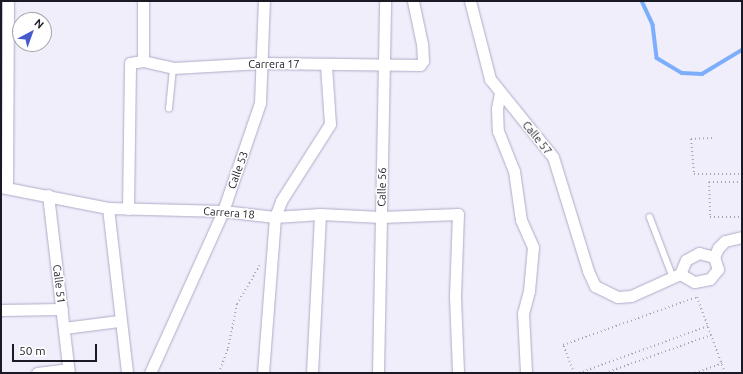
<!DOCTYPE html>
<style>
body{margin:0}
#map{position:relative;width:743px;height:374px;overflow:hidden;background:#f0eefb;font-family:Ubuntu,sans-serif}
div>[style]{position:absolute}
.stream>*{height:3.5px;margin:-1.75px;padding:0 1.75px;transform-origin:1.75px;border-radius:1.75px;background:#7caefc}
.path>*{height:2px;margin-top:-1px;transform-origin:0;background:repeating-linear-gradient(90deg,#a8a6b2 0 1px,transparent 0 4px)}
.roads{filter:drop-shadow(0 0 1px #aeabc7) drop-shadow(0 0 1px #aeabc7)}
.lane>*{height:5.5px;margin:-2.75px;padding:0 2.75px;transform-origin:2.75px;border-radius:2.75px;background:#fff}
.street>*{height:11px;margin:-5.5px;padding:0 5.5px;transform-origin:5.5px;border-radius:5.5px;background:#fff}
span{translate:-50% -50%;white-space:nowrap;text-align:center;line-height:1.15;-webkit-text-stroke:3px #fff;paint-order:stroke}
.street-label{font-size:11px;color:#1b1a24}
.frame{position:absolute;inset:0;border:2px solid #1b1a24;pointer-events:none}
.north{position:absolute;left:12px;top:12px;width:40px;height:40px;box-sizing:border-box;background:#fff;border:1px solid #a4a3a7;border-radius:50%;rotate:41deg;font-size:11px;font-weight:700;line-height:16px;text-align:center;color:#1b1a24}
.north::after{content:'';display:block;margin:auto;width:14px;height:18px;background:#465ace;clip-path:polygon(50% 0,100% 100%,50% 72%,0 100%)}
.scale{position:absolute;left:12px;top:344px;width:85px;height:18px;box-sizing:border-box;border:2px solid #1b1a24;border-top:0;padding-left:5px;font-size:12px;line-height:14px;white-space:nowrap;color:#1b1a24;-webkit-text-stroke:3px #fff;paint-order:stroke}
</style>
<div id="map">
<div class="stream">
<i style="left:642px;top:1px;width:26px;rotate:65deg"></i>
<i style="left:653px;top:25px;width:33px;rotate:83deg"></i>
<i style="left:657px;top:58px;width:29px;rotate:31deg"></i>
<i style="left:682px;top:73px;width:20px;rotate:3deg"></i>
<i style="left:702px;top:74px;width:47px;rotate:-31deg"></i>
</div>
<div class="path">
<i style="left:712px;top:138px;width:21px;rotate:177deg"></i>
<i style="left:691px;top:139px;width:35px;rotate:85deg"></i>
<i style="left:694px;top:174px;width:48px"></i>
<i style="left:742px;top:182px;width:33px;rotate:180deg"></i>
<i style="left:709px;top:182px;width:35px;rotate:88deg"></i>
<i style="left:710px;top:217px;width:32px"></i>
<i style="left:219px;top:373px;width:27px;rotate:-70deg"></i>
<i style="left:228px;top:348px;width:45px;rotate:-78.4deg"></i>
<i style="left:237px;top:304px;width:45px;rotate:-59.5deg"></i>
<i style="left:574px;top:373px;width:30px;rotate:-111deg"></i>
<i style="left:563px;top:345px;width:142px;rotate:-19.7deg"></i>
<i style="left:697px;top:297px;width:81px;rotate:69.8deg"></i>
<i style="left:579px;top:373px;width:137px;rotate:-20deg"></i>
<i style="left:605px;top:373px;width:113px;rotate:-19.7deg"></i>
<i style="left:695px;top:373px;width:29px;rotate:-20deg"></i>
</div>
<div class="roads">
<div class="lane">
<i style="left:169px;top:109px;width:41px;rotate:-84.4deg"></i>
<i style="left:650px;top:217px;width:64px;rotate:69deg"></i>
</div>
<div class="street">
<i style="left:470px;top:1px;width:81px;rotate:75.6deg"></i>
<i style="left:490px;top:79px;width:100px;rotate:51.1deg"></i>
<i style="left:553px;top:157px;width:119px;rotate:72.9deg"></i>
<i style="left:588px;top:271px;width:17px;rotate:65deg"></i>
<i style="left:595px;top:286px;width:25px;rotate:26deg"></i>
<i style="left:618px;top:297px;width:13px;rotate:-4deg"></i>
<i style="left:631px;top:296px;width:54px;rotate:-24.2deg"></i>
<i style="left:143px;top:61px;width:60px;rotate:-90deg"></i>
<i style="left:500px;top:93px;width:15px;rotate:101deg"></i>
<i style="left:497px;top:108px;width:23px;rotate:88deg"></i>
<i style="left:498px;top:131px;width:43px;rotate:68.2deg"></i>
<i style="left:514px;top:171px;width:49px;rotate:81.9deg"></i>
<i style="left:521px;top:220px;width:30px;rotate:66deg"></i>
<i style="left:533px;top:247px;width:44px;rotate:95.2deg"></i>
<i style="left:529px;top:291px;width:23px;rotate:105deg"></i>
<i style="left:523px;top:313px;width:60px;rotate:87.1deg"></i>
<i style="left:1px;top:187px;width:109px;rotate:11.1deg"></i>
<i style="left:108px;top:208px;width:115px;rotate:1.5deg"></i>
<i style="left:223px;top:211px;width:52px;rotate:6.6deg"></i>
<i style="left:275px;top:217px;width:45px;rotate:-3.8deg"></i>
<i style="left:320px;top:214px;width:61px;rotate:2.8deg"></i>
<i style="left:381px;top:217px;width:77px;rotate:-2.2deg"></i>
<i style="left:458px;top:214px;width:83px;rotate:92.1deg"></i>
<i style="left:455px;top:297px;width:76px;rotate:87.7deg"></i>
<i style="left:7px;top:187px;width:186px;rotate:-89.7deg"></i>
<i style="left:48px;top:195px;width:179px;rotate:83.3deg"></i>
<i style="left:108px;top:208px;width:166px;rotate:83.4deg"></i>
<i style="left:128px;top:209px;width:146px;rotate:-89.2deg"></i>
<i style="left:130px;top:63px;width:13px;rotate:-9deg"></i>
<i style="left:143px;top:61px;width:31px;rotate:13deg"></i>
<i style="left:173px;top:68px;width:89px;rotate:-3.2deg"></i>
<i style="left:262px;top:63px;width:158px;rotate:0.7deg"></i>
<i style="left:420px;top:65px;width:5px;rotate:-53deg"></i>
<i style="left:423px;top:61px;width:17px;rotate:-93deg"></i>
<i style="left:422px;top:44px;width:44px;rotate:-101.8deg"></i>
<i style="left:699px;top:253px;width:16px;rotate:15deg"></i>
<i style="left:714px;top:257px;width:13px;rotate:72deg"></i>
<i style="left:718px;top:269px;width:13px;rotate:129deg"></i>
<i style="left:710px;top:279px;width:16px;rotate:169deg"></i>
<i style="left:694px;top:282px;width:16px;rotate:-150deg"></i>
<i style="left:680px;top:274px;width:15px;rotate:-67deg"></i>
<i style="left:686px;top:260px;width:15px;rotate:-28deg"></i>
<i style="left:714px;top:257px;width:10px;rotate:-66deg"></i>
<i style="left:718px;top:248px;width:10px;rotate:-45deg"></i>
<i style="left:725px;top:241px;width:17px;rotate:-13deg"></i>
<i style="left:1px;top:310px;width:61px;rotate:-0.9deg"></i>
<i style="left:64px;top:328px;width:55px;rotate:-7.3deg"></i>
<i style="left:37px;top:373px;width:31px;rotate:-7deg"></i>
<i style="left:150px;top:373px;width:178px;rotate:-65.7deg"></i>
<i style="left:223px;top:211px;width:114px;rotate:-71.1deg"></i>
<i style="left:260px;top:103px;width:102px;rotate:-87.8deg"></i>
<i style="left:263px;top:373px;width:156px;rotate:-85.6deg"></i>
<i style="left:275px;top:217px;width:17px;rotate:-69deg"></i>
<i style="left:281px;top:201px;width:91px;rotate:-57.5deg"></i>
<i style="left:330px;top:124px;width:59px;rotate:-93.9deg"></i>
<i style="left:312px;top:373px;width:159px;rotate:-87.1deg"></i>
<i style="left:378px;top:373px;width:372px;rotate:-88.9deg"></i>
</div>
</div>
<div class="street-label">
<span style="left:274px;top:64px">Carrera 17</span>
<span style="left:537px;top:138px;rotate:51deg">Calle 57</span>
<span style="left:238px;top:170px;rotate:-70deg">Calle 53</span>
<span style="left:382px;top:187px;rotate:-89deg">Calle 56</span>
<span style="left:229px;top:213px;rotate:4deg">Carrera 18</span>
<span style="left:59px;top:284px;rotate:83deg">Calle 51</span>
</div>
<div class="frame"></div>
<div class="north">N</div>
<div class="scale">50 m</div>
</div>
